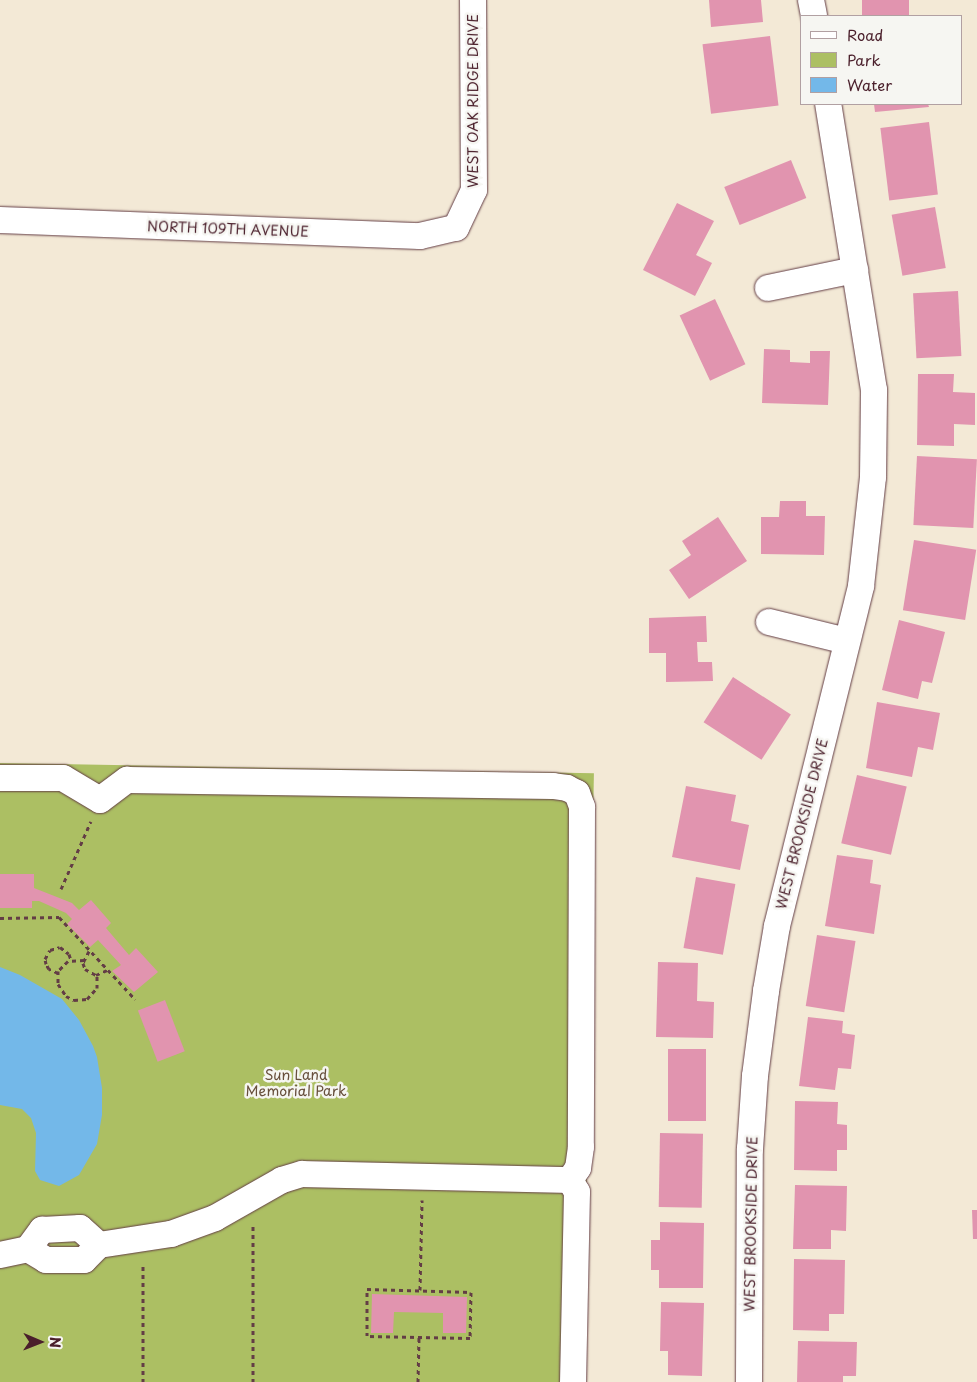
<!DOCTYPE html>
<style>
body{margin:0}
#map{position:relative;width:977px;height:1382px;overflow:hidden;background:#f3e9d6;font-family:"Playpen Sans",sans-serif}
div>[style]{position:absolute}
.green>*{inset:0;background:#acbf63;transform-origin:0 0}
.water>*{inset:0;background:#73b8e9}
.building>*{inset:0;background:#e194af;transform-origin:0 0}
.path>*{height:3px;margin-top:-1.5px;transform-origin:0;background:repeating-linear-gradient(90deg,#633d45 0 4px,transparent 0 8px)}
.roads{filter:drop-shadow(0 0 1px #633d45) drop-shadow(0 0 1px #633d45)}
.minor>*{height:26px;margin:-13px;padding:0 13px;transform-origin:13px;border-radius:13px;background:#fff}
span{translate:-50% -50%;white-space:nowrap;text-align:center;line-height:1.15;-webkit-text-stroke:5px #f6f6f2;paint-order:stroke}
.street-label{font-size:14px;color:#4a1f2b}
.park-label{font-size:14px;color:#674f3c}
.legend{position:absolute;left:800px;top:15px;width:162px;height:90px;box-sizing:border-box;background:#f6f6f2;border:1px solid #b1a0a2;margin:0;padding:6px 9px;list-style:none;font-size:15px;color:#4a1f2b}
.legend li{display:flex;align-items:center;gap:10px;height:25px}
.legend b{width:25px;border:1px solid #b1a0a2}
.north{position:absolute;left:15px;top:1317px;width:50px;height:50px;-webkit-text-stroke:4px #f6f6f2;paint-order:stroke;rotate:91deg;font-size:14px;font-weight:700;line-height:20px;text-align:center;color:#4a1f2b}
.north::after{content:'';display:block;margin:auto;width:18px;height:22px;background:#4a1f2b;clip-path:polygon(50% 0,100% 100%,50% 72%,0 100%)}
</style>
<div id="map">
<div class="green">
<i style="left:0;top:763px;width:594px;height:619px;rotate:1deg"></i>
</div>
<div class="water">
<i style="clip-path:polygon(0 967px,20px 975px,62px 999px,79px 1020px,93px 1046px,97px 1057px,102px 1088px,102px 1115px,97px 1144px,79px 1175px,59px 1186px,40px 1180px,35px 1171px,36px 1133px,31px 1118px,22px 1109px,0 1105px)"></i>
</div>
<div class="building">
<i style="clip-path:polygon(709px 0,761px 0,763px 22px,711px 27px)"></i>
<i style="left:862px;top:0;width:47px;height:16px"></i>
<i style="left:770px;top:36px;width:70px;height:68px;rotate:83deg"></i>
<i style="clip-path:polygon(874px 104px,928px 104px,929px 107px,875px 112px)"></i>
<i style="left:929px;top:122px;width:73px;height:49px;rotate:83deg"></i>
<i style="left:791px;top:160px;width:41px;height:72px;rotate:68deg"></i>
<i style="clip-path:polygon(677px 203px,714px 221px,696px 255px,712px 263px,695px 296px,643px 270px)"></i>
<i style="left:935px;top:207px;width:62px;height:44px;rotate:80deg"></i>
<i style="left:958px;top:291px;width:65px;height:45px;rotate:87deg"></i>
<i style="left:715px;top:299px;width:72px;height:39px;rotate:65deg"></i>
<i style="clip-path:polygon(764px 349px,790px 350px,790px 362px,810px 363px,810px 351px,830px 351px,828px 405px,762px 403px)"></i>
<i style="clip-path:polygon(918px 374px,954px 374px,953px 392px,975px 393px,975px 425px,954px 424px,954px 446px,917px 445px)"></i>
<i style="left:917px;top:456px;width:60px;height:69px;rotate:3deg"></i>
<i style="clip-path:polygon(780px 501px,806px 501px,806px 516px,825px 516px,824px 555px,761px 554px,761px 517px,779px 517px)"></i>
<i style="clip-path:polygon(718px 517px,747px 561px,689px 599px,669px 570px,691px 555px,682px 541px)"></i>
<i style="left:914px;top:540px;width:63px;height:71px;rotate:9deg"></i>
<i style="clip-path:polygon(706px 616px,707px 642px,697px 642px,698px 662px,712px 662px,713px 681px,666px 682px,666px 653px,649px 653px,649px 618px)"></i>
<i style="clip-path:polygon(899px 620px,945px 632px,932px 683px,922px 681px,918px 699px,882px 690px)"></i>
<i style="left:733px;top:677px;width:69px;height:54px;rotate:33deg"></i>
<i style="clip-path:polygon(877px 702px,940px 713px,933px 750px,918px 747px,912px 777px,866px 768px)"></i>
<i style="left:857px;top:775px;width:51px;height:70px;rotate:13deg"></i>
<i style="clip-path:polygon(686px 786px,736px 795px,731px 821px,749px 825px,740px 870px,672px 857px)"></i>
<i style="clip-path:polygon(837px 855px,873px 860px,870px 883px,881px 885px,874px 934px,825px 926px)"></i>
<i style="clip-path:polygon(0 874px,34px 874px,34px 888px,72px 903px,79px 910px,91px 900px,111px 923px,106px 928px,129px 955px,136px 948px,158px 972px,134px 992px,112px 971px,121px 965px,98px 940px,90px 947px,67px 924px,72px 919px,66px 913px,39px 901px,32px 901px,32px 908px,0 908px)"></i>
<i style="left:696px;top:877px;width:40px;height:72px;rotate:10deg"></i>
<i style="left:817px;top:935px;width:39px;height:72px;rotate:9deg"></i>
<i style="clip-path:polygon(658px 962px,698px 963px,697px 1001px,714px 1002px,713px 1038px,656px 1037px)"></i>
<i style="left:165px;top:1000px;width:55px;height:29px;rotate:69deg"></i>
<i style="clip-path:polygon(808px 1017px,843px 1021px,842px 1033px,855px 1035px,851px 1069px,838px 1068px,835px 1090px,799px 1086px)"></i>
<i style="left:668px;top:1049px;width:38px;height:72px"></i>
<i style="clip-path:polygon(795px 1101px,838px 1102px,837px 1124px,847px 1125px,847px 1150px,837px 1150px,837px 1171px,794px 1170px)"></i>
<i style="left:660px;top:1133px;width:43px;height:74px;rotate:1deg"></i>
<i style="clip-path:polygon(795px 1185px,847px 1186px,846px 1231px,831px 1230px,831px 1249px,793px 1249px)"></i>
<i style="clip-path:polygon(972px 1210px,977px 1210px,977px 1239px,973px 1239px)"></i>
<i style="clip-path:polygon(660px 1222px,704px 1223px,703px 1288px,659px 1288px,659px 1270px,651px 1270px,651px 1240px,660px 1240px)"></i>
<i style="clip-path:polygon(794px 1259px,845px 1260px,844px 1314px,829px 1314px,829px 1331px,793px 1330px)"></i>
<i style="clip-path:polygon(372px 1294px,467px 1297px,466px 1333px,443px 1333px,443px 1313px,394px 1312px,393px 1333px,371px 1333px)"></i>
<i style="clip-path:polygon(661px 1302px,704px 1303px,702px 1376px,668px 1375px,668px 1351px,660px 1351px)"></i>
<i style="clip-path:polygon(798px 1341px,857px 1342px,856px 1376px,843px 1376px,843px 1382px,797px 1382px)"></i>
</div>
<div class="path">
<i style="left:61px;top:889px;width:74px;rotate:-66.2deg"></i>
<i style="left:0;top:918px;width:59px;rotate:-1deg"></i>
<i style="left:59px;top:917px;width:112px;rotate:47.2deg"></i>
<i style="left:89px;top:951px;width:13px;rotate:117deg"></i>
<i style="left:83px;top:963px;width:6px;rotate:72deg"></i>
<i style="left:85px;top:969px;width:13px;rotate:29deg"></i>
<i style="left:96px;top:975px;width:12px;rotate:-24deg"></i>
<i style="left:84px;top:960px;width:16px;rotate:176deg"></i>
<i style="left:68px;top:961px;width:14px;rotate:135deg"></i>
<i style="left:58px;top:971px;width:13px;rotate:90deg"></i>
<i style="left:58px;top:984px;width:14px;rotate:56deg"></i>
<i style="left:66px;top:996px;width:9px;rotate:27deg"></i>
<i style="left:74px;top:1000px;width:13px;rotate:-4deg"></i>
<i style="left:87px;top:999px;width:15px;rotate:-48deg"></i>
<i style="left:97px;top:988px;width:13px;rotate:-90deg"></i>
<i style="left:58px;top:973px;width:10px;rotate:-156deg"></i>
<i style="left:49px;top:969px;width:6px;rotate:-121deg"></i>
<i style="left:46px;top:964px;width:5px;rotate:-101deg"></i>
<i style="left:45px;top:959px;width:10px;rotate:-61deg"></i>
<i style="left:50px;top:950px;width:10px;rotate:-17deg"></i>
<i style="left:60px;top:947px;width:11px;rotate:38deg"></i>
<i style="left:69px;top:954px;width:6px;rotate:72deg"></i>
<i style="left:367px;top:1289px;width:104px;rotate:1.7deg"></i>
<i style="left:471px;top:1292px;width:46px;rotate:91.2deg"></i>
<i style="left:470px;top:1338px;width:103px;rotate:-178.9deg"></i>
<i style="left:367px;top:1336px;width:47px;rotate:-90deg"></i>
<i style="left:420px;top:1290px;width:90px;rotate:-88.7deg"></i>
<i style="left:143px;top:1382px;width:119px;rotate:-90deg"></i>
<i style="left:253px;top:1382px;width:159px;rotate:-90deg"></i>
<i style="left:418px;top:1382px;width:45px;rotate:-88.7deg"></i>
</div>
<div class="roads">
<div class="minor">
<i style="left:811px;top:0;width:16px;rotate:79deg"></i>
<i style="left:0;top:220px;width:420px;rotate:2.2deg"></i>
<i style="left:420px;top:236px;width:37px;rotate:-13deg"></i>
<i style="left:456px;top:228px;width:42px;rotate:-64.7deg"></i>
<i style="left:474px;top:190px;width:190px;rotate:-90.3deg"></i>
<i style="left:768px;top:288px;width:89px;rotate:-11.7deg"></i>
<i style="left:769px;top:622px;width:80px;rotate:13.7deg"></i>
<i style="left:0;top:778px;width:63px"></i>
<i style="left:63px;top:778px;width:43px;rotate:30.7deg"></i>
<i style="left:100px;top:800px;width:34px;rotate:-37deg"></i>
<i style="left:127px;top:780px;width:426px;rotate:0.8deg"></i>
<i style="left:553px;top:786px;width:14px;rotate:8deg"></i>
<i style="left:567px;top:788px;width:11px;rotate:27deg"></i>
<i style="left:577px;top:793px;width:15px;rotate:70deg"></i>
<i style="left:582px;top:807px;width:340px;rotate:90.2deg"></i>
<i style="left:581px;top:1147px;width:21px;rotate:98deg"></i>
<i style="left:578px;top:1168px;width:14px;rotate:124deg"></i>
<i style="left:570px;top:1180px;width:14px;rotate:60deg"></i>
<i style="left:577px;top:1192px;width:190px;rotate:91.2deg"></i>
<i style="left:28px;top:1249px;width:21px;rotate:31deg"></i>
<i style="left:46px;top:1260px;width:38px"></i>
<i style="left:84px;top:1260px;width:21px;rotate:-45deg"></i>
<i style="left:99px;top:1245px;width:73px;rotate:-8.7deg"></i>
<i style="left:171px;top:1234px;width:47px;rotate:-20deg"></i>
<i style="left:215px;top:1218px;width:77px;rotate:-29.6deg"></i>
<i style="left:282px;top:1180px;width:21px;rotate:-17deg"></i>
<i style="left:302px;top:1174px;width:268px;rotate:1.3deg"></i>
<i style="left:0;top:1255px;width:29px;rotate:-12deg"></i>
<i style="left:28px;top:1249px;width:24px;rotate:-54deg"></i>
<i style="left:42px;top:1230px;width:38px;rotate:-3deg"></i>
<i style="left:80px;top:1228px;width:25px;rotate:42deg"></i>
<i style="left:749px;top:1382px;width:233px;rotate:-89.8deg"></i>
<i style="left:750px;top:1149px;width:73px;rotate:-86.1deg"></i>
<i style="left:755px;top:1076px;width:86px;rotate:-82.6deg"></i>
<i style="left:766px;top:991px;width:66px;rotate:-80.4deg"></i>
<i style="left:777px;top:926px;width:350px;rotate:-76.1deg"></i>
<i style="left:861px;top:586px;width:110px;rotate:-83.7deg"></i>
<i style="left:873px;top:477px;width:87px;rotate:-89.3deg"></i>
<i style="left:874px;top:390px;width:290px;rotate:-99.1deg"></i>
</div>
</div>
<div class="street-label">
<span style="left:473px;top:101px;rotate:-90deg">WEST OAK RIDGE DRIVE</span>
<span style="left:228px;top:229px;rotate:2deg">NORTH 109TH AVENUE</span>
<span style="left:802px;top:824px;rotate:-76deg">WEST BROOKSIDE DRIVE</span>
<span style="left:751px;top:1224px;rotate:-89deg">WEST BROOKSIDE DRIVE</span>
</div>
<div class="park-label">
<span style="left:296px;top:1083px">Sun Land<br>Memorial Park</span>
</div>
<ul class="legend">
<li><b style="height:6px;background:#fff"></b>Road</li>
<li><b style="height:14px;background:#acbf63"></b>Park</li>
<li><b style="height:14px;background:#73b8e9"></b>Water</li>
</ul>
<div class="north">N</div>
</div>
